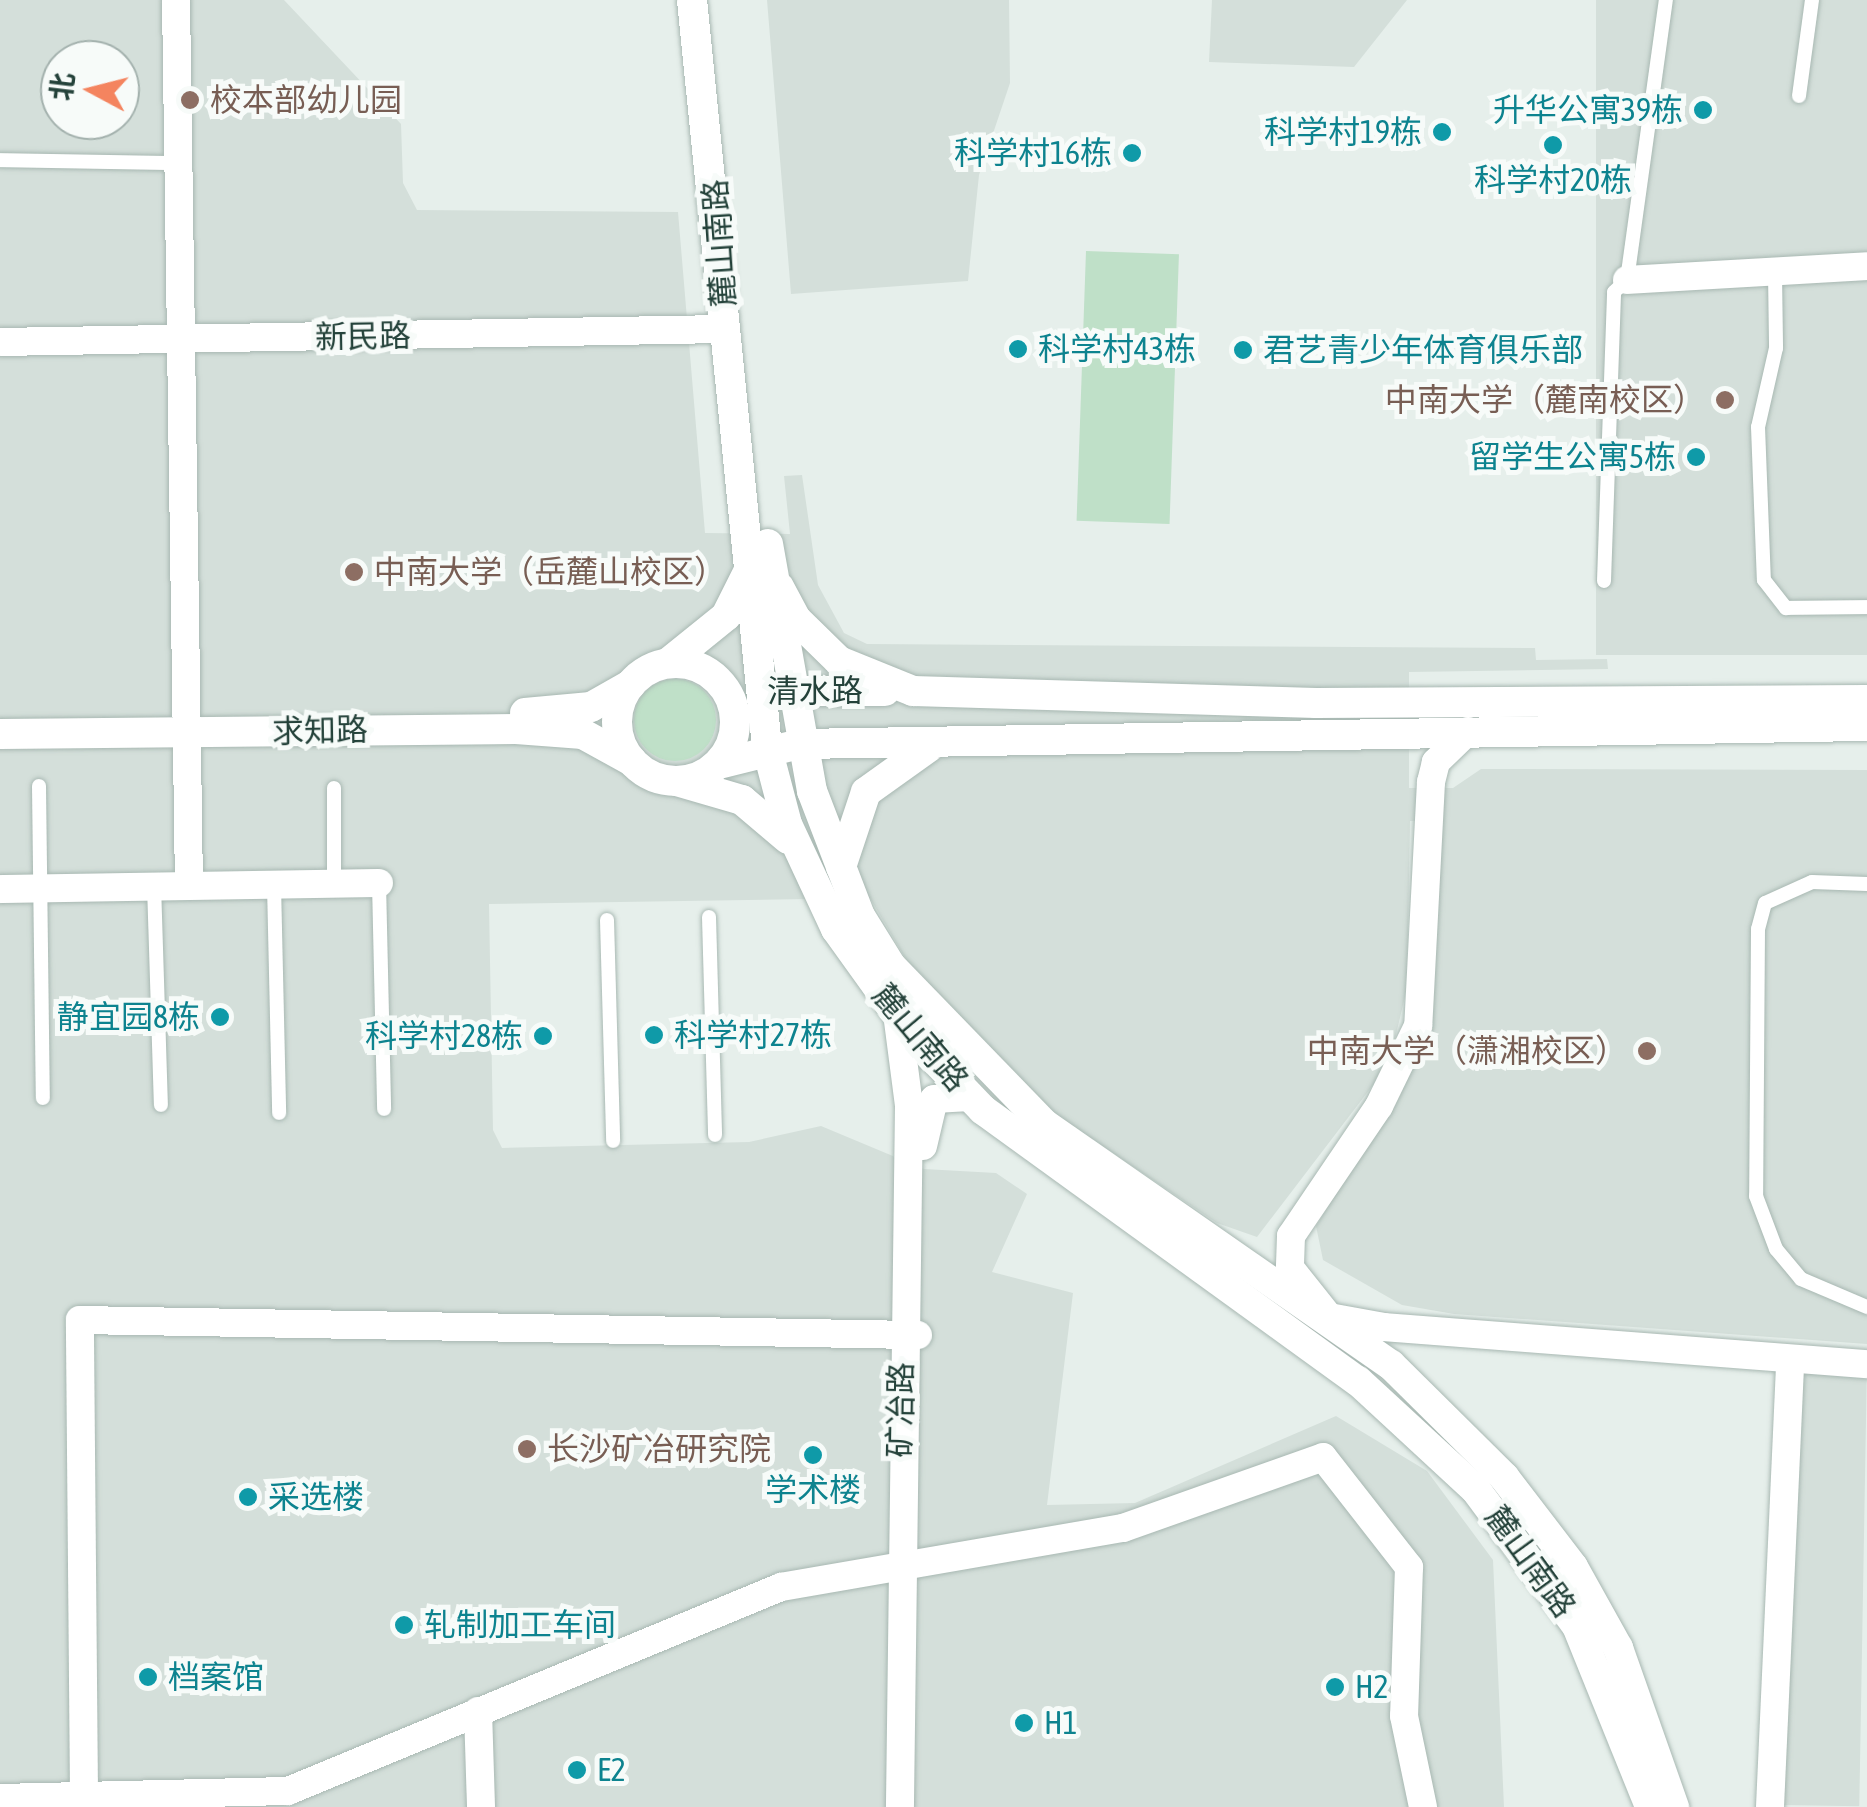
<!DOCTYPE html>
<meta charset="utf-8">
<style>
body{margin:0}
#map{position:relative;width:1867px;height:1807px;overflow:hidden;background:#e6efeb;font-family:"Asap Condensed","Noto Sans SC",sans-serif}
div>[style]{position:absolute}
.built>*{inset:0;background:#d4dfda;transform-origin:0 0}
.green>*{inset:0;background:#bfe0c8;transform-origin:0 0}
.round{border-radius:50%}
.roads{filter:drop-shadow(0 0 2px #a8b8b2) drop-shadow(0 0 2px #a8b8b2)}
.lane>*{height:14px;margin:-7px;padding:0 7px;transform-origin:7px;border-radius:7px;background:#fff}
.street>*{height:28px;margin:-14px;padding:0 14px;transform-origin:14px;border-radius:14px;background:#fff}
.secondary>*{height:30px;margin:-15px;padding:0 15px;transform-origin:15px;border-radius:15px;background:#fff}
.secondary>.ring{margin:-15px;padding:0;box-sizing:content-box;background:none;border:30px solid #fff;border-radius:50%}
.dots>*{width:28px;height:28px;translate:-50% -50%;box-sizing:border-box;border:5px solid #f7fbf9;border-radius:50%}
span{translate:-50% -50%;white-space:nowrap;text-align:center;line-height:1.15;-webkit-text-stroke:10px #f7fbf9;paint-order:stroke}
.education-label{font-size:32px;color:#785e54}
.left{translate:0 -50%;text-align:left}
.right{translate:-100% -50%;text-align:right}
.culture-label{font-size:32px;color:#0d838f}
.street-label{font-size:32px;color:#24423a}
.north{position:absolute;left:40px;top:40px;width:100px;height:100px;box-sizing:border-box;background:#f7fbf9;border:2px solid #a3b1ad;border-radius:50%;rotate:277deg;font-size:28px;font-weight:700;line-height:40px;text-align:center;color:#24423a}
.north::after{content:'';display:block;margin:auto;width:35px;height:45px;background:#f4845f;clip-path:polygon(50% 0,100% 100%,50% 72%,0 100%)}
</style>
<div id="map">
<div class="built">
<i style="clip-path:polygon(evenodd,0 0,284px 0,401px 124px,403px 183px,417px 210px,678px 212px,705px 533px,790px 534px,784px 476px,802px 475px,818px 585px,844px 633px,867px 644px,1535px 648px,1536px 660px,1607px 659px,1608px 669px,1409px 672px,1409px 788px,1453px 788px,1481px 769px,1867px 770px,1867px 1344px,1454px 1314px,1402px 1305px,1323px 1260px,1316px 1226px,1432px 1036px,1442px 821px,1410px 821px,1407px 988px,1389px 1064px,1257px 1237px,1217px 1223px,1055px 1114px,907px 961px,870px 898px,489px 904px,493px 1130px,502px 1148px,749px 1142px,821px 1126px,924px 1169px,996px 1173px,1027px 1194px,992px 1272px,1073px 1293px,1047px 1505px,1135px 1503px,1336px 1416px,1427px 1471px,1493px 1560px,1504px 1807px,0 1807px,0 0,60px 60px,120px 60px,120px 120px,60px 120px,60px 60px)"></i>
<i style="clip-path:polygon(767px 0,1009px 0,1010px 83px,979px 175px,968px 281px,791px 294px)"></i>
<i style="clip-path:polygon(1212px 0,1407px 0,1354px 67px,1209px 62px)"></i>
<i style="left:1596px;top:0;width:271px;height:655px"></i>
<i style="left:1790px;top:1362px;width:77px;height:443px;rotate:1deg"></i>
</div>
<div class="green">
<i style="left:1086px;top:251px;width:93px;height:270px;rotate:2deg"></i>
<i class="round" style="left:634px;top:679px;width:82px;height:82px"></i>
</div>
<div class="roads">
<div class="lane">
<i style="left:1799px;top:96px;width:97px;rotate:-82.3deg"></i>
<i style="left:0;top:160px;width:175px;rotate:1deg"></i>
<i style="left:1775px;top:273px;width:75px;rotate:89.2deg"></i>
<i style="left:1776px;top:348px;width:81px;rotate:102.8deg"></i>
<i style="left:1758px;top:427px;width:153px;rotate:87.8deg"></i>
<i style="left:1764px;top:580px;width:36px;rotate:52deg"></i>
<i style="left:1786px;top:608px;width:81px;rotate:-0.7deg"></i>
<i style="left:1604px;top:581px;width:289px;rotate:-88deg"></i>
<i style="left:1614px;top:292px;width:18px;rotate:-43deg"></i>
<i style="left:1627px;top:280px;width:283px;rotate:-82.1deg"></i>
<i style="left:39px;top:786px;width:312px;rotate:89.3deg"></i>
<i style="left:334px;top:788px;width:96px;rotate:90deg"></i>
<i style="left:379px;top:883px;width:226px;rotate:88.7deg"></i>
<i style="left:1867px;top:884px;width:55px;rotate:-177.9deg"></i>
<i style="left:1812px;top:882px;width:51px;rotate:155.9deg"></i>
<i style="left:1765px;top:903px;width:27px;rotate:105deg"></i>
<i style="left:1758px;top:929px;width:267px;rotate:90.4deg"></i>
<i style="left:1756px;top:1196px;width:57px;rotate:69.3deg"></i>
<i style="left:1776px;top:1249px;width:39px;rotate:50deg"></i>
<i style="left:1801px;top:1279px;width:72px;rotate:23deg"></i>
<i style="left:154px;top:885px;width:220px;rotate:88.2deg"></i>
<i style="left:274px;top:885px;width:228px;rotate:88.7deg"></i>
<i style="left:709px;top:917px;width:218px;rotate:88.4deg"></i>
<i style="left:607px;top:920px;width:221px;rotate:88.4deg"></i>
</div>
<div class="street">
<i style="left:176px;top:0;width:885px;rotate:89.16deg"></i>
<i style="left:1627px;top:280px;width:240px;rotate:-3.3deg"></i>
<i style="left:0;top:342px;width:726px;rotate:-1.03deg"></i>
<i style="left:1468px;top:731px;width:45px;rotate:135.9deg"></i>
<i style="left:1436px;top:762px;width:21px;rotate:104deg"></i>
<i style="left:1431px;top:782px;width:244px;rotate:93deg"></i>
<i style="left:1418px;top:1026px;width:89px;rotate:116deg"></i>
<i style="left:1379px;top:1106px;width:157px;rotate:124.1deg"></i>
<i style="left:1291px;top:1236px;width:32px;rotate:92deg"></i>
<i style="left:1290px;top:1268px;width:63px;rotate:51.5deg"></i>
<i style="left:1329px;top:1317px;width:56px;rotate:10.3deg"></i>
<i style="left:1384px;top:1327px;width:484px;rotate:4.4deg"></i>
<i style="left:0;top:889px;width:379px;rotate:-0.9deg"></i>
<i style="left:898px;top:1021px;width:86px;rotate:82.6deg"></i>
<i style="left:909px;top:1106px;width:701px;rotate:90.74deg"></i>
<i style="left:923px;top:1146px;width:48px;rotate:-76.8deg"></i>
<i style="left:934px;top:1099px;width:36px;rotate:-3deg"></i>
<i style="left:478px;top:1711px;width:96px;rotate:88.2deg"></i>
<i style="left:84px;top:1795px;width:475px;rotate:-90.5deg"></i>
<i style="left:80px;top:1320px;width:838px;rotate:1.03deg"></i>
<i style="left:0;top:1798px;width:288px;rotate:-1.4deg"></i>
<i style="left:288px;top:1791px;width:534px;rotate:-22.48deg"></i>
<i style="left:781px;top:1587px;width:347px;rotate:-9.8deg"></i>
<i style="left:1123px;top:1528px;width:212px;rotate:-19.5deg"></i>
<i style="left:1323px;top:1457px;width:140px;rotate:52deg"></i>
<i style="left:1409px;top:1567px;width:149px;rotate:91.9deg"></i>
<i style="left:1404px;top:1716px;width:93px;rotate:78.2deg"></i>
<i style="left:1770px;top:1807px;width:445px;rotate:-87.4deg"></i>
</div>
<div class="secondary">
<i style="left:692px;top:0;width:752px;rotate:84.27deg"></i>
<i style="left:767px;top:748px;width:79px;rotate:75.3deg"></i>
<i style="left:787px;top:824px;width:116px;rotate:65deg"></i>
<i style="left:836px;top:929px;width:135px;rotate:54.3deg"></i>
<i style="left:915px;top:1039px;width:98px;rotate:46.2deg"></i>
<i style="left:983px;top:1110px;width:463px;rotate:35.9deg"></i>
<i style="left:1358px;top:1381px;width:161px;rotate:42.7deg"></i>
<i style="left:1476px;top:1490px;width:169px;rotate:53.4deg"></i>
<i style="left:1577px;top:1626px;width:195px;rotate:68deg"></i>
<i style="left:768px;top:544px;width:251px;rotate:79.9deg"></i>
<i style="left:812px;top:791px;width:134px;rotate:69deg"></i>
<i style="left:860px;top:916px;width:59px;rotate:58.2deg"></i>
<i style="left:891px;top:966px;width:220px;rotate:45.9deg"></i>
<i style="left:1044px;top:1124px;width:422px;rotate:34.8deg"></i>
<i style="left:1391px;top:1365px;width:159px;rotate:44.7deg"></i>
<i style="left:1504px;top:1477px;width:113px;rotate:52.5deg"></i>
<i style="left:1573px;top:1567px;width:93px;rotate:60.9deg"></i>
<i style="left:1618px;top:1648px;width:169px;rotate:70.6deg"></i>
<i style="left:779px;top:587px;width:36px;rotate:62deg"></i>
<i style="left:796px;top:619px;width:60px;rotate:44.3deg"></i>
<i style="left:839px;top:661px;width:80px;rotate:22.1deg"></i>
<i style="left:913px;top:691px;width:403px;rotate:1.7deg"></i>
<i style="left:1316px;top:703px;width:551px;rotate:-0.31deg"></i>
<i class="ring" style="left:617px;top:663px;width:88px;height:88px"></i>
<i style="left:668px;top:663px;width:75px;rotate:-39deg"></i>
<i style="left:726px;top:616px;width:49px;rotate:-63.4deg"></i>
<i style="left:771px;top:691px;width:114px"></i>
<i style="left:525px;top:713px;width:66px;rotate:-5.2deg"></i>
<i style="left:591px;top:707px;width:45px;rotate:-29.4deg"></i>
<i style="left:0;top:734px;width:516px;rotate:-0.56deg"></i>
<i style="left:516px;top:729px;width:67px;rotate:4.3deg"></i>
<i style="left:583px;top:734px;width:56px;rotate:28.9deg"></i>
<i style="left:719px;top:764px;width:83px;rotate:-13.9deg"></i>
<i style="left:800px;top:744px;width:1067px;rotate:-0.97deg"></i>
<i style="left:677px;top:781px;width:68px;rotate:16.3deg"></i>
<i style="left:742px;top:800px;width:60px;rotate:40.3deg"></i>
<i style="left:841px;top:867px;width:79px;rotate:-71.6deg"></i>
<i style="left:866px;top:792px;width:77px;rotate:-35.5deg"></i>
</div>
</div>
<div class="dots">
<i style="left:190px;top:100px;background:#8d6e63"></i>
<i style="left:1703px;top:110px;background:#0f9aa8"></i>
<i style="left:1442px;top:132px;background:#0f9aa8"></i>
<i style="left:1553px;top:145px;background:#0f9aa8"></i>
<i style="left:1132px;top:153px;background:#0f9aa8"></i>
<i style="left:1018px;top:349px;background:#0f9aa8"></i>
<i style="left:1243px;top:350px;background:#0f9aa8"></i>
<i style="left:1725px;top:400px;background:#8d6e63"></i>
<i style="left:1696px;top:457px;background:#0f9aa8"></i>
<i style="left:354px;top:572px;background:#8d6e63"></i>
<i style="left:220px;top:1017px;background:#0f9aa8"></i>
<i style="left:654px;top:1035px;background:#0f9aa8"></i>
<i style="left:543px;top:1036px;background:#0f9aa8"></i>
<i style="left:1647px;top:1051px;background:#8d6e63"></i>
<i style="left:527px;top:1449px;background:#8d6e63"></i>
<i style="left:813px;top:1455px;background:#0f9aa8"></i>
<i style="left:248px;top:1497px;background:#0f9aa8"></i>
<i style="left:404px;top:1625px;background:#0f9aa8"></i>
<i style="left:148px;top:1677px;background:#0f9aa8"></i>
<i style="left:1335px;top:1687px;background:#0f9aa8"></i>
<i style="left:1024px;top:1723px;background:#0f9aa8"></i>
<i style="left:577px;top:1770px;background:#0f9aa8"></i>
</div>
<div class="education-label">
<span class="left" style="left:210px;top:100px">校本部幼儿园</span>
<span class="right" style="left:1705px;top:400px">中南大学（麓南校区）</span>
<span class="left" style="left:374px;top:572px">中南大学（岳麓山校区）</span>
<span class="right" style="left:1627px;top:1051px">中南大学（潇湘校区）</span>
<span class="left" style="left:547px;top:1449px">长沙矿冶研究院</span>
</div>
<div class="culture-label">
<span class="right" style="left:1683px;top:110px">升华公寓39栋</span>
<span class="right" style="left:1422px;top:132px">科学村19栋</span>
<span class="right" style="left:1112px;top:153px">科学村16栋</span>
<span style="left:1553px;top:180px">科学村20栋</span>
<span class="left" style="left:1038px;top:349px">科学村43栋</span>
<span class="left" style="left:1263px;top:350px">君艺青少年体育俱乐部</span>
<span class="right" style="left:1676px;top:457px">留学生公寓5栋</span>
<span class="right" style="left:200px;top:1017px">静宜园8栋</span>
<span class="left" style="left:674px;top:1035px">科学村27栋</span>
<span class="right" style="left:523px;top:1036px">科学村28栋</span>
<span style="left:813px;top:1490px">学术楼</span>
<span class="left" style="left:268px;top:1497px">采选楼</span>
<span class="left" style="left:424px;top:1625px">轧制加工车间</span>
<span class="left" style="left:168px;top:1677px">档案馆</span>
<span class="left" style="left:1355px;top:1687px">H2</span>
<span class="left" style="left:1044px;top:1723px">H1</span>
<span class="left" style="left:597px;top:1770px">E2</span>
</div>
<div class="street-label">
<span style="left:720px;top:243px;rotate:-94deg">麓山南路</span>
<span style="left:363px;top:337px;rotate:-1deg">新民路</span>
<span style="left:815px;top:691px">清水路</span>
<span style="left:320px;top:731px;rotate:-1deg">求知路</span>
<span style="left:920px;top:1038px;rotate:50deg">麓山南路</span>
<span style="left:901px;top:1410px;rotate:-89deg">矿冶路</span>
<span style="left:1530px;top:1562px;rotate:54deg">麓山南路</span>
</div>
<div class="north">北</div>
</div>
